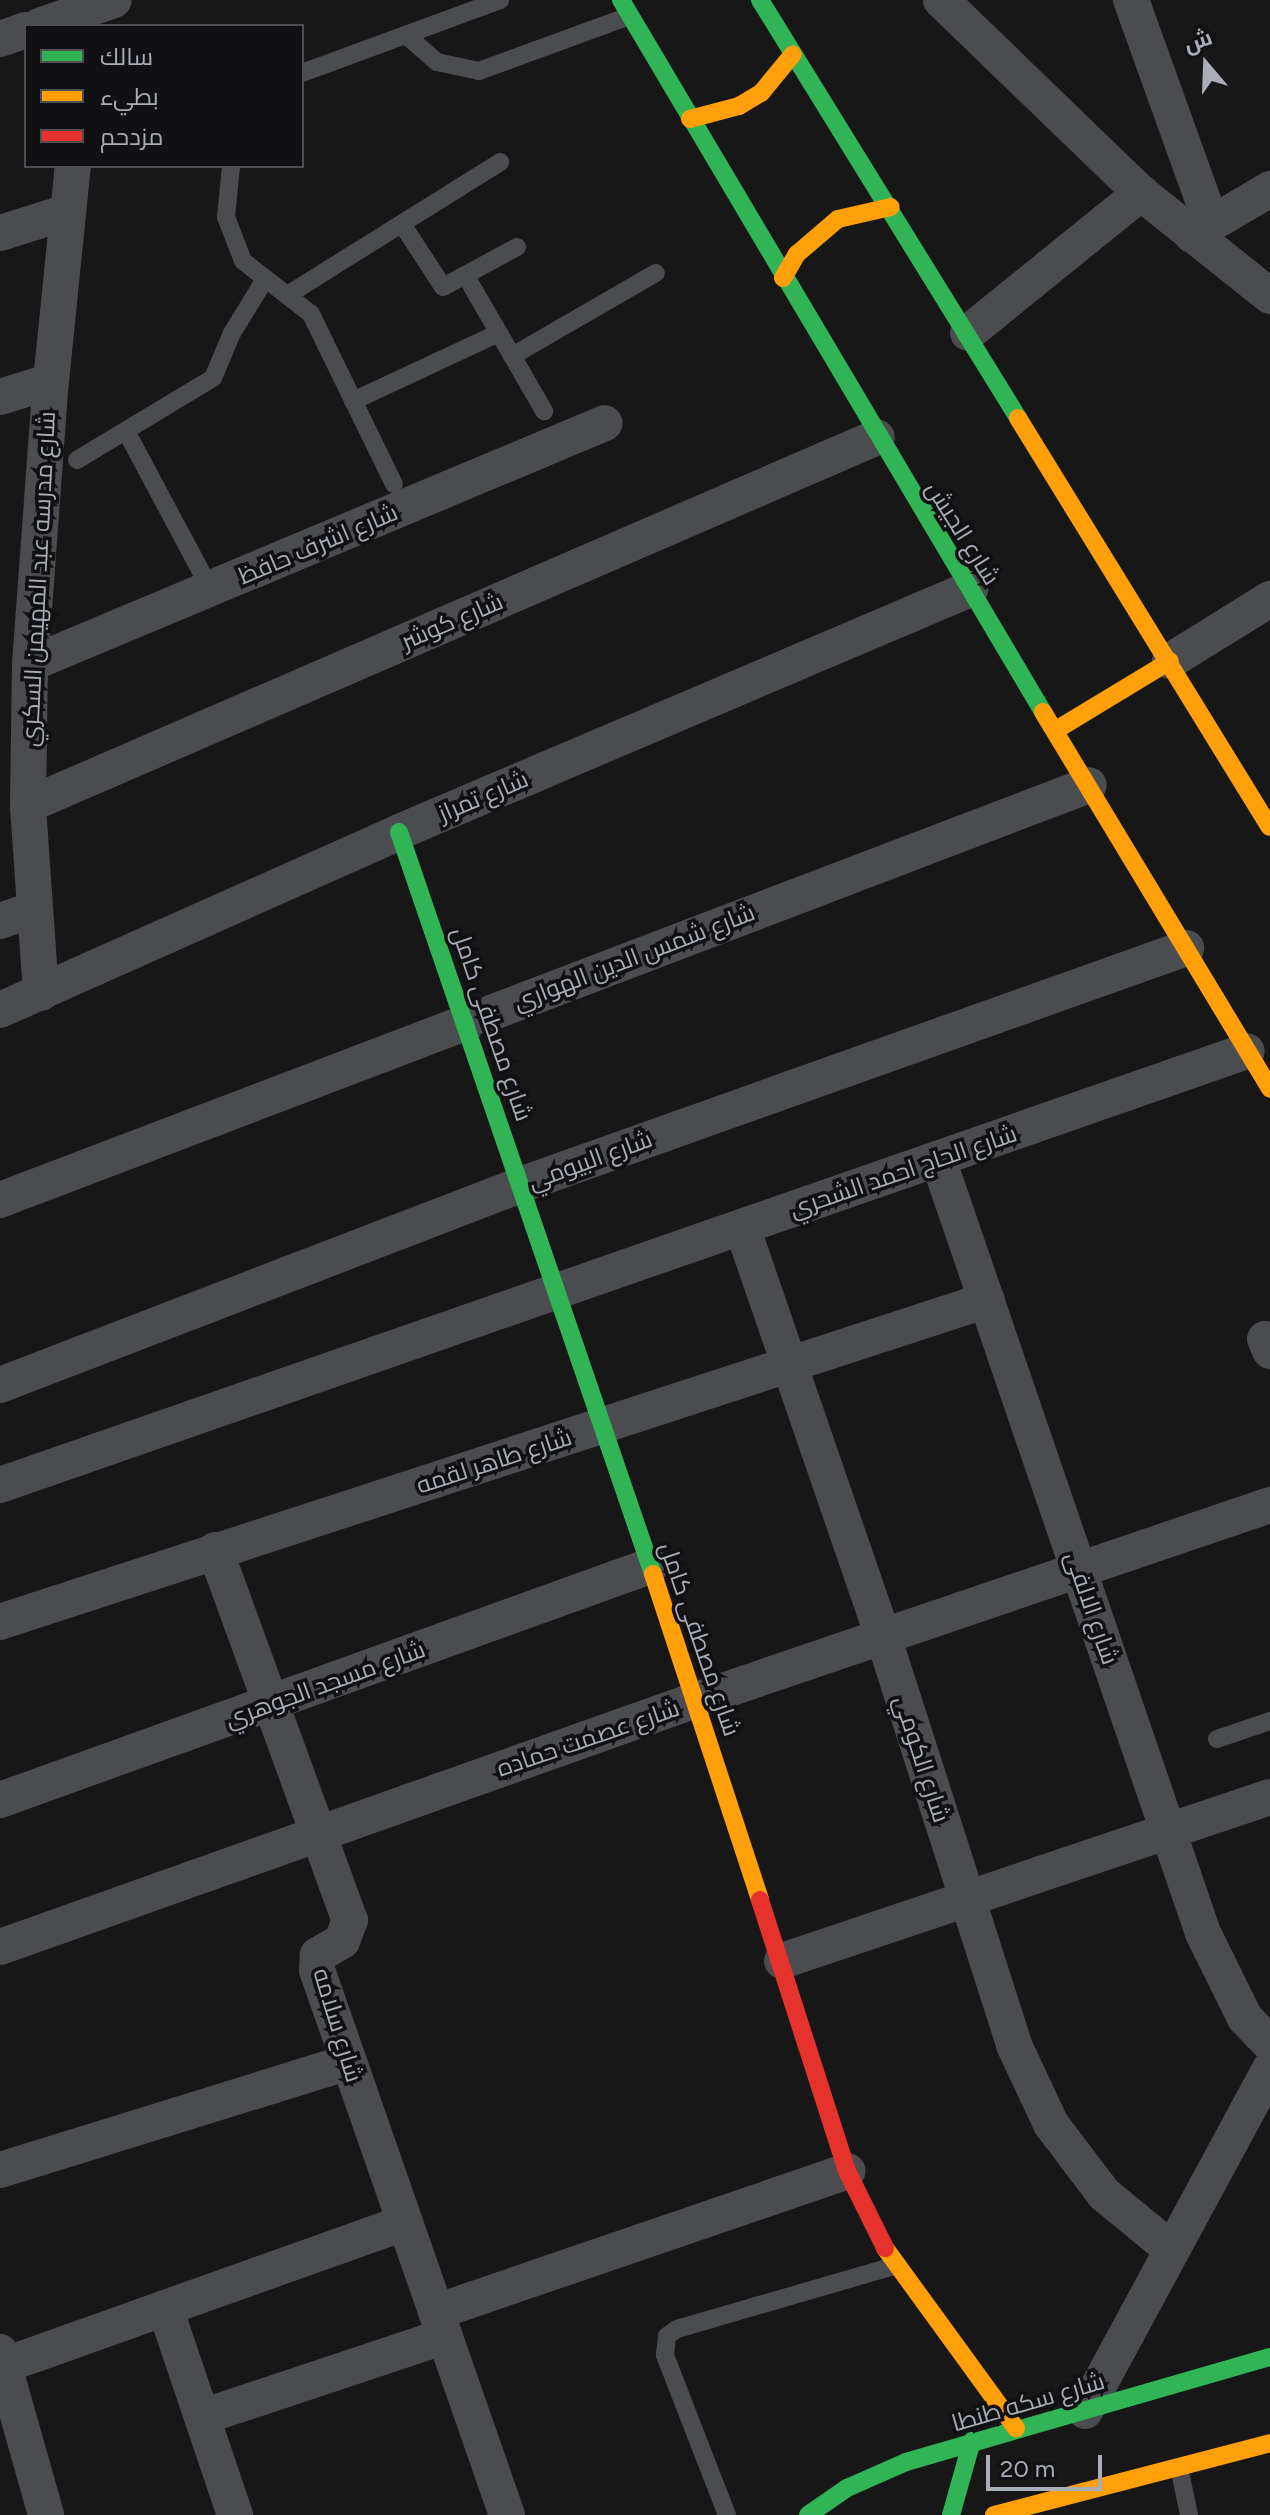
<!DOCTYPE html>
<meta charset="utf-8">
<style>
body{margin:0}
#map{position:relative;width:1270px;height:2515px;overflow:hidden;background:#171717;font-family:Figtree,Cairo,sans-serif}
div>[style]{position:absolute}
.lane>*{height:18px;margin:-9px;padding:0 9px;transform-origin:9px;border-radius:9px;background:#4b4c50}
.street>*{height:36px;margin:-18px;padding:0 18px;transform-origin:18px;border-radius:18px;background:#4b4c50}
.fast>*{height:18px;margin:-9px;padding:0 9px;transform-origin:9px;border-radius:9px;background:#30b455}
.slow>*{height:18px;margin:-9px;padding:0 9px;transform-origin:9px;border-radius:9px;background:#ff9f0a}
.jam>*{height:18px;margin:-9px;padding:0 9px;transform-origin:9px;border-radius:9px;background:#e5322d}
span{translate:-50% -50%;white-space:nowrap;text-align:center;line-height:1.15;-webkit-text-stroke:7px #111113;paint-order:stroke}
.street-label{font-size:24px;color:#a8adb8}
.legend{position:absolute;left:24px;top:24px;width:280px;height:144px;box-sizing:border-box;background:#111113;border:2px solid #4d4f55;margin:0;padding:10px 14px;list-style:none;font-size:24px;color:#a8adb8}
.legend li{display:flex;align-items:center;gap:16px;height:40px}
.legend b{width:40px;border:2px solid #4d4f55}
.north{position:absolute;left:1166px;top:24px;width:80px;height:80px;-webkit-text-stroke:6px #111113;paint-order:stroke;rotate:341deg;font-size:22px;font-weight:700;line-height:32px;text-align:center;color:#a8adb8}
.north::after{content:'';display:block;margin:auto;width:28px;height:36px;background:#a8adb8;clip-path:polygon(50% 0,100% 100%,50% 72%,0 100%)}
.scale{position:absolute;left:986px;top:2455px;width:116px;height:36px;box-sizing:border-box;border:4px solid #a8adb8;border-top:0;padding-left:10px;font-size:24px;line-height:28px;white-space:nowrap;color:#a8adb8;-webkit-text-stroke:6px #111113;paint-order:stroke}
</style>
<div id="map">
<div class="lane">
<i style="left:406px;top:35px;width:41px;rotate:41.1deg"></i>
<i style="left:437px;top:62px;width:43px;rotate:12.1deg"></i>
<i style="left:479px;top:71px;width:160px;rotate:-20.1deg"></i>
<i style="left:302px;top:73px;width:211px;rotate:-20.2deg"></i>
<i style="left:231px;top:166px;width:51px;rotate:95.6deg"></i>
<i style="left:226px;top:217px;width:47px;rotate:68.9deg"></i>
<i style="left:243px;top:261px;width:86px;rotate:37.9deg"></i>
<i style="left:311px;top:314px;width:189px;rotate:64deg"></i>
<i style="left:402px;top:224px;width:75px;rotate:56.9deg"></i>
<i style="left:443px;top:287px;width:84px;rotate:-28.4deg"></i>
<i style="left:467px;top:278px;width:154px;rotate:59.9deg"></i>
<i style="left:289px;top:294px;width:249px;rotate:-32deg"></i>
<i style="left:512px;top:356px;width:166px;rotate:-30deg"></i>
<i style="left:353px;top:401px;width:161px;rotate:-25deg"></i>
<i style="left:126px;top:431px;width:166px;rotate:61.9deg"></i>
<i style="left:77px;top:460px;width:159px;rotate:-31.1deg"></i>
<i style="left:213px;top:378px;width:49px;rotate:-67.1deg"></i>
<i style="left:232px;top:333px;width:61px;rotate:-58.4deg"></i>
<i style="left:1217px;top:1739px;width:56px;rotate:-18.8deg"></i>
<i style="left:1179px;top:2467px;width:49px;rotate:78.2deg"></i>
<i style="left:727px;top:2515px;width:172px;rotate:-111.2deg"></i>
<i style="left:665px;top:2355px;width:19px;rotate:-84deg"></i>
<i style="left:667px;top:2336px;width:12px;rotate:-35deg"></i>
<i style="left:677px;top:2329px;width:229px;rotate:-16.2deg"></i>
</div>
<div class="street">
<i style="left:941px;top:0;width:278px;rotate:44deg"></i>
<i style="left:1141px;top:193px;width:165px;rotate:38.6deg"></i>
<i style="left:1131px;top:0;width:236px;rotate:70.2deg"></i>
<i style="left:39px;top:26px;width:79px;rotate:-19.1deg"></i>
<i style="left:0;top:39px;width:28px;rotate:-19deg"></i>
<i style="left:0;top:233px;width:70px;rotate:-17.4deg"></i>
<i style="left:1192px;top:235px;width:91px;rotate:-30.5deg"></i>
<i style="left:968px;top:333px;width:223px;rotate:-39deg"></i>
<i style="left:0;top:397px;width:53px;rotate:-17.4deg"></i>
<i style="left:1170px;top:661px;width:118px;rotate:-31.8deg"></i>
<i style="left:30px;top:664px;width:623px;rotate:-22.74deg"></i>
<i style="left:28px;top:805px;width:925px;rotate:-23.43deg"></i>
<i style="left:0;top:921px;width:36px;rotate:-19deg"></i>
<i style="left:41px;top:993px;width:188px;rotate:-94deg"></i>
<i style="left:28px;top:805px;width:141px;rotate:-89.2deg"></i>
<i style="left:30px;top:664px;width:284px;rotate:-85.8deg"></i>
<i style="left:51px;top:381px;width:216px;rotate:-84.2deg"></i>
<i style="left:0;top:1010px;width:437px;rotate:-24deg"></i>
<i style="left:399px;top:832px;width:621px;rotate:-23.05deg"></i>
<i style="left:938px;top:1159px;width:818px;rotate:71.1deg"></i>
<i style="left:1203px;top:1933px;width:95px;rotate:63.7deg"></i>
<i style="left:1245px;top:2018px;width:36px;rotate:46deg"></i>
<i style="left:0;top:1200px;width:1165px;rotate:-20.86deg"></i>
<i style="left:742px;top:1227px;width:433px;rotate:71deg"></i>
<i style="left:883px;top:1636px;width:429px;rotate:72.2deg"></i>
<i style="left:1014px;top:2045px;width:87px;rotate:64.9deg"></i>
<i style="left:1051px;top:2124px;width:88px;rotate:52.9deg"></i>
<i style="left:1104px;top:2194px;width:87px;rotate:39.4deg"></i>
<i style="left:1265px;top:1339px;width:13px;rotate:67deg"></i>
<i style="left:0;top:1385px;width:560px;rotate:-21.02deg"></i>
<i style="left:523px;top:1184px;width:704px;rotate:-19.59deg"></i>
<i style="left:0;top:1485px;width:1320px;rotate:-19.19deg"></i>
<i style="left:215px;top:1550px;width:394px;rotate:70deg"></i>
<i style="left:350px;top:1920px;width:22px;rotate:111deg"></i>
<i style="left:342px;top:1941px;width:28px;rotate:150deg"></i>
<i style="left:318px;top:1955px;width:15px;rotate:94deg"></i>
<i style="left:317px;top:1970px;width:577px;rotate:70.78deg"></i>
<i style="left:0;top:1622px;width:1038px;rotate:-18.07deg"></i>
<i style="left:0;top:1800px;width:691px;rotate:-19.8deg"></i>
<i style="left:0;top:1947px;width:739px;rotate:-19.54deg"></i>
<i style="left:696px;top:1700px;width:606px;rotate:-18.76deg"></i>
<i style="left:782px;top:1961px;width:515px;rotate:-18.58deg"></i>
<i style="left:0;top:2170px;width:365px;rotate:-17.2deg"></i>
<i style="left:165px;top:2308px;width:219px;rotate:71.3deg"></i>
<i style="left:436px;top:2312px;width:435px;rotate:-18.9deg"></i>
<i style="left:0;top:2352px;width:169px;rotate:74.2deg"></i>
<i style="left:5px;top:2365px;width:424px;rotate:-19.6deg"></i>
<i style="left:1085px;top:2411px;width:389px;rotate:-61.6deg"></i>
<i style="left:202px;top:2417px;width:256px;rotate:-18.4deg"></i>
</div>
<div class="fast">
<i style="left:621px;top:0;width:828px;rotate:59.34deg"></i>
<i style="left:760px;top:0;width:491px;rotate:58.3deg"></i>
<i style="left:399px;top:832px;width:784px;rotate:71.1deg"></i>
<i style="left:808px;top:2515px;width:47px;rotate:-34.7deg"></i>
<i style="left:847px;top:2488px;width:64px;rotate:-23.8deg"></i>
<i style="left:906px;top:2462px;width:379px;rotate:-16.1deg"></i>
<i style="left:951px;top:2515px;width:77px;rotate:-74.2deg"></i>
</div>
<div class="slow">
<i style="left:690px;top:119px;width:51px;rotate:-14.9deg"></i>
<i style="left:739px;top:106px;width:26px;rotate:-31deg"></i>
<i style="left:761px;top:93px;width:50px;rotate:-50.6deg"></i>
<i style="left:783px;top:278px;width:28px;rotate:-60deg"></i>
<i style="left:797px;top:254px;width:54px;rotate:-40.5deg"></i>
<i style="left:838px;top:219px;width:54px;rotate:-12.8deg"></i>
<i style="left:1018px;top:418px;width:480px;rotate:58.4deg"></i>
<i style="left:1043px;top:712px;width:440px;rotate:58.9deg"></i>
<i style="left:1056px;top:730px;width:133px;rotate:-31.2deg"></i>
<i style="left:653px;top:1574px;width:343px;rotate:71.8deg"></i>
<i style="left:885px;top:2248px;width:223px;rotate:54deg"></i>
<i style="left:994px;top:2515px;width:285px;rotate:-14.6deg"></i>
</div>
<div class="jam">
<i style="left:760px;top:1900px;width:285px;rotate:72.2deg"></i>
<i style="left:847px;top:2171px;width:86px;rotate:63.7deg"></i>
</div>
<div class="street-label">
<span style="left:963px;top:533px;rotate:58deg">شارع الجيش</span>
<span style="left:318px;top:544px;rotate:-23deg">شارع اشرف حافظ</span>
<span style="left:38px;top:579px;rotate:-87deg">شارع مدرسه عبد المهيمن السكري</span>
<span style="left:452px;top:621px;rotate:-23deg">شارع كوشر</span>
<span style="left:483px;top:796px;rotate:-23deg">شارع تمراز</span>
<span style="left:634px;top:957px;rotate:-21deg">شارع شمس الدين الهواري</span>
<span style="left:492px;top:1024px;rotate:71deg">شارع مصطفى كامل</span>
<span style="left:590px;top:1160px;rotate:-20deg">شارع البيومي</span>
<span style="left:903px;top:1171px;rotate:-19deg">شارع الحاج احمد الشحري</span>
<span style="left:494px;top:1461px;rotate:-18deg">شارع طاهر لقمه</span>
<span style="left:1092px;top:1608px;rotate:71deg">شارع الالفى</span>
<span style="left:700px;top:1639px;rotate:71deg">شارع مصطفى كامل</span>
<span style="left:325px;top:1684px;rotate:-20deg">شارع مسجد الجوهري</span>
<span style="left:588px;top:1738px;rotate:-19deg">شارع عصمت حماده</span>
<span style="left:922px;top:1759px;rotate:72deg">شارع الكومي</span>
<span style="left:338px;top:2025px;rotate:73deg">شارع سلامه</span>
<span style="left:1028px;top:2402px;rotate:-16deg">شارع سكه طنطا</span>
</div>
<ul class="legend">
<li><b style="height:10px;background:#30b455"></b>سالك</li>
<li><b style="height:10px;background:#ff9f0a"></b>بطيء</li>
<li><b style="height:10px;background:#e5322d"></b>مزدحم</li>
</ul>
<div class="north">ش</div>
<div class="scale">20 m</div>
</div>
